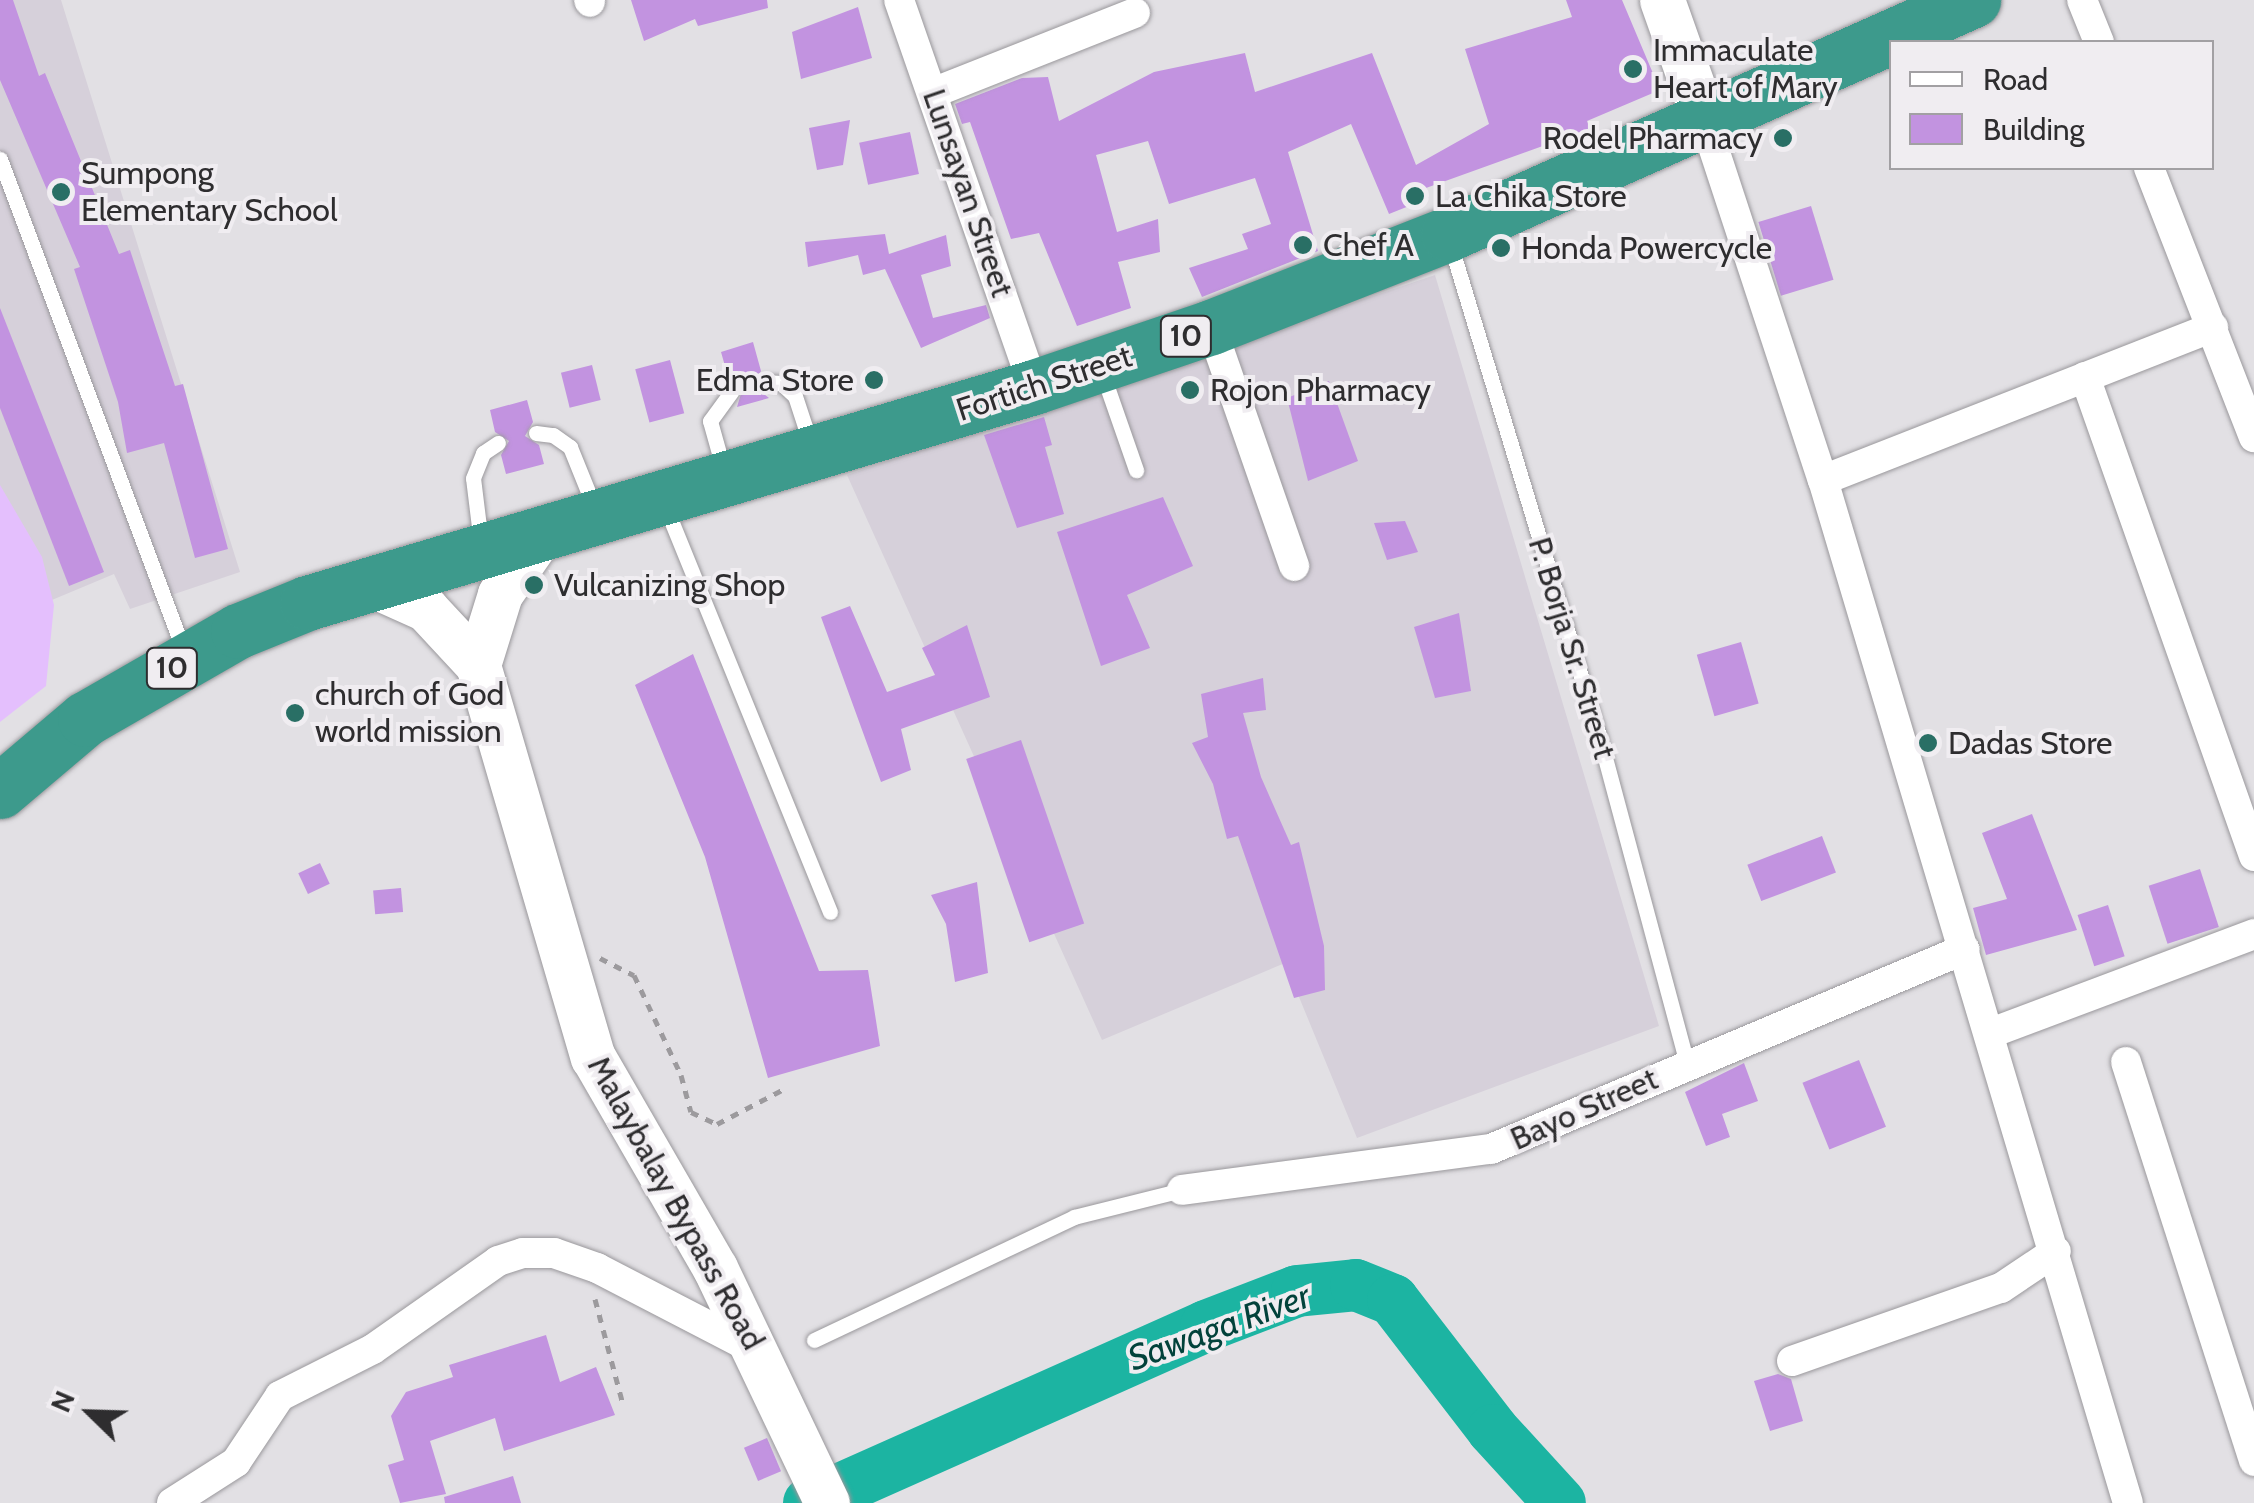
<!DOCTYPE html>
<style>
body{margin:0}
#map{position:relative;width:2254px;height:1503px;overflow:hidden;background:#e2e0e4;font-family:Cabin,sans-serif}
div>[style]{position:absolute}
.built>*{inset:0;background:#d6d0da}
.green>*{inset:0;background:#e4bffd}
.river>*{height:52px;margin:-26px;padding:0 26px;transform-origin:26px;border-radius:26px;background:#1cb4a2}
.building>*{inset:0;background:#c293e0;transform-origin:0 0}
.path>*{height:5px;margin-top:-2.5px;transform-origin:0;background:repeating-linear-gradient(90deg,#9c9a9d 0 8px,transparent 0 16px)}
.roads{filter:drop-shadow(0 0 2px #9a989c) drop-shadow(0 0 2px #9a989c)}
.lane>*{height:15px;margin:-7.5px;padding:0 7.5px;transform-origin:7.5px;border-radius:7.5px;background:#fff}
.street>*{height:30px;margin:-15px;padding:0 15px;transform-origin:15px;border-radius:15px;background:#fff}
.secondary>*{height:45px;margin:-22.5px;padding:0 22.5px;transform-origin:22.5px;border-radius:22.5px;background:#fff}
.highway>*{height:55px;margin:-27.5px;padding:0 27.5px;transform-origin:27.5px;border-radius:27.5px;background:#3d9a8c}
.dots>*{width:28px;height:28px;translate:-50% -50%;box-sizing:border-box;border:5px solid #f0edf1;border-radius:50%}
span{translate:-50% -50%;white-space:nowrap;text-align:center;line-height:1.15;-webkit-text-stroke:8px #f0edf1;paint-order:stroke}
.shield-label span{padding:2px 8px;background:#f0edf1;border:2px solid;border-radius:8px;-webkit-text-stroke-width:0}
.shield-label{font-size:30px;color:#2e2d2f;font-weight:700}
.poi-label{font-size:32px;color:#2e2d2f}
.left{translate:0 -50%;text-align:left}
.right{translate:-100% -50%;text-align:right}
.street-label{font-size:32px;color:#2e2d2f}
.water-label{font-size:35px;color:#02423b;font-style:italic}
.legend{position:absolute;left:1889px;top:40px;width:325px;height:130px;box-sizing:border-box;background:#f0edf1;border:2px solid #a2a0a3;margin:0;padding:12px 18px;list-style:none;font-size:30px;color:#2e2d2f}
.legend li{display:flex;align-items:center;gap:20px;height:50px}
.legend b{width:50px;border:2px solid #a2a0a3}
.north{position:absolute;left:40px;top:1363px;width:100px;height:100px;-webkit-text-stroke:8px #f0edf1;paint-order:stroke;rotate:293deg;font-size:28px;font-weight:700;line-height:40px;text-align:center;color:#2e2d2f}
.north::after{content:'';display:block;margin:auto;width:35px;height:45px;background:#2e2d2f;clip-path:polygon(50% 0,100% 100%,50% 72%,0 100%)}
</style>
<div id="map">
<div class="built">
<i style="clip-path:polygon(0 0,61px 0,240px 572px,130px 609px,114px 574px,40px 605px,0 517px)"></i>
<i style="clip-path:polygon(1435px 275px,1659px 1026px,1357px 1138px,1285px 963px,1102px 1040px,847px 475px)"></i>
</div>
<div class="green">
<i style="clip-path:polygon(0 485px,42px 557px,54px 605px,46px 686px,0 722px)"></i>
</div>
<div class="river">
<i style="left:809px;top:1503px;width:435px;rotate:-24deg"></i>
<i style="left:1206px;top:1326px;width:97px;rotate:-21deg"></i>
<i style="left:1297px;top:1291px;width:59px;rotate:-5.8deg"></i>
<i style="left:1356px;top:1285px;width:40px;rotate:22deg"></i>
<i style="left:1393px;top:1300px;width:164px;rotate:52.4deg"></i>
<i style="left:1493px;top:1430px;width:99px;rotate:47.5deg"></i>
</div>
<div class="building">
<i style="clip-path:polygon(0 0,13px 0,39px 76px,45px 73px,119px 254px,130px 250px,175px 386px,183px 384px,228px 549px,195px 558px,164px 443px,127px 453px,118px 402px,74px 269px,80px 267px,0 80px)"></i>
<i style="clip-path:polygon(631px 0,767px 0,768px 8px,698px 26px,695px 19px,644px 41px)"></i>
<i style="clip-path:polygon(1566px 0,1622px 0,1660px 90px,1587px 121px,1590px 129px,1426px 188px,1429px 198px,1389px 214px,1351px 124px,1288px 152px,1318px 251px,1202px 297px,1189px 268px,1248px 249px,1242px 234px,1271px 224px,1255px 178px,1169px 204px,1148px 141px,1096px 155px,1117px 232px,1158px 219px,1160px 252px,1118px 262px,1131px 308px,1077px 326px,1039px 233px,1011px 239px,970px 122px,962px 124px,955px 104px,1022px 78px,1048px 77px,1059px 121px,1154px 72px,1245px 53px,1255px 92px,1372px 53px,1416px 165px,1489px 124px,1465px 49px,1572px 17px)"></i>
<i style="clip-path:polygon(858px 7px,872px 58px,801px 79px,792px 32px)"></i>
<i style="clip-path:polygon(850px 120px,843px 165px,817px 170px,809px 128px)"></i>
<i style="left:910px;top:132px;width:43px;height:52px;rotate:78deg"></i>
<i style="left:1811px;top:206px;width:77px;height:55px;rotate:73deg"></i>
<i style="clip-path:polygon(885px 234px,889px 254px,946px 235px,951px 266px,921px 275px,933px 318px,986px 305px,990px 318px,921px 348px,885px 269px,863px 275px,858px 255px,808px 267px,805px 242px)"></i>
<i style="clip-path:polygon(0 308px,104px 572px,69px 586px,0 408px)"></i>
<i style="clip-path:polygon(753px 342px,761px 371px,754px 386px,769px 398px,737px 407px,743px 387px,729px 380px,721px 352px)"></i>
<i style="left:670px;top:360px;width:55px;height:36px;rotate:75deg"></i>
<i style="left:592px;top:365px;width:36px;height:32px;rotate:76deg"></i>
<i style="clip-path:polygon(1329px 381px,1358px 461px,1308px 481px,1287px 398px)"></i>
<i style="clip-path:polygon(527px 400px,533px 422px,525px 436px,539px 445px,544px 464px,506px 474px,501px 455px,509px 441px,495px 432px,490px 410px)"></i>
<i style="clip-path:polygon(1044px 417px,1052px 445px,1045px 447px,1064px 514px,1017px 528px,984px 435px)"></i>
<i style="clip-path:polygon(1163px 497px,1193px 566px,1127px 595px,1150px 648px,1101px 666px,1057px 532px)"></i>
<i style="clip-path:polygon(1405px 521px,1418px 552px,1387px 560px,1374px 523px)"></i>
<i style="clip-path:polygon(850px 606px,887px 692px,935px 675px,922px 648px,967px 625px,990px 697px,901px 729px,911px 770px,881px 782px,821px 617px)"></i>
<i style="clip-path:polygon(1459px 613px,1471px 691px,1435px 698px,1414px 627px)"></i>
<i style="left:1741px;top:642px;width:64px;height:46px;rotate:74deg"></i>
<i style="clip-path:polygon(693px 654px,819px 971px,868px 970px,880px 1046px,768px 1078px,705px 857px,635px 685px)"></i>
<i style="clip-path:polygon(1263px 678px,1266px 710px,1243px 713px,1261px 777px,1291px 845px,1299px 842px,1324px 946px,1325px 990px,1294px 998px,1238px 836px,1227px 839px,1213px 784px,1192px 743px,1208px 737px,1201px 694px)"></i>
<i style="left:1021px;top:740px;width:194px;height:58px;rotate:71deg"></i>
<i style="clip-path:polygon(2032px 814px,2077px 930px,1986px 955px,1973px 908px,2007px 899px,1982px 833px)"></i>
<i style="left:1822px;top:836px;width:39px;height:80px;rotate:69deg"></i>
<i style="left:320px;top:863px;width:23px;height:24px;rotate:65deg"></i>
<i style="left:2200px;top:869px;width:61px;height:54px;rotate:72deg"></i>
<i style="clip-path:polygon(977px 882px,988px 973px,955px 982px,946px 924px,931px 895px)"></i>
<i style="left:401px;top:888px;width:24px;height:28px;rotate:85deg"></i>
<i style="left:2108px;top:905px;width:54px;height:32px;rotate:72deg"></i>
<i style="left:1859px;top:1060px;width:72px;height:61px;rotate:68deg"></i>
<i style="clip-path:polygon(1744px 1063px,1758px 1101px,1722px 1114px,1730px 1137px,1706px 1146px,1685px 1092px)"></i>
<i style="clip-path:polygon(546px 1335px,560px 1382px,596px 1367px,615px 1415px,504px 1451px,495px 1418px,430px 1441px,446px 1494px,400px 1503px,388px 1465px,404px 1460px,391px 1416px,406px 1392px,453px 1377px,449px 1365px)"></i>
<i style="clip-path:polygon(1778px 1374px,1791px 1379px,1803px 1421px,1770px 1431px,1754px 1381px)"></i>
<i style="left:767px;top:1438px;width:36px;height:25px;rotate:67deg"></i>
<i style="clip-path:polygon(513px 1476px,521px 1503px,445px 1503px,444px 1497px)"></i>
</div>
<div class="path">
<i style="left:600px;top:958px;width:38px;rotate:27deg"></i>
<i style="left:634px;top:975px;width:110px;rotate:64.8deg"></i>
<i style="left:681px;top:1075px;width:38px;rotate:75deg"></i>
<i style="left:691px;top:1112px;width:29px;rotate:25deg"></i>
<i style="left:717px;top:1124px;width:76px;rotate:-27.6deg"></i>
<i style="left:595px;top:1299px;width:109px;rotate:75.1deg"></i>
</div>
<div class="roads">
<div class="lane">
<i style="left:0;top:159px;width:525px;rotate:69.5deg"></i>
<i style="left:1450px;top:243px;width:518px;rotate:73.17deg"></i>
<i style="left:1600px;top:739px;width:336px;rotate:75deg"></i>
<i style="left:1103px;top:375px;width:101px;rotate:70.8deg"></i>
<i style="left:764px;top:382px;width:17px;rotate:3deg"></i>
<i style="left:781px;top:383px;width:19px;rotate:43deg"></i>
<i style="left:795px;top:396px;width:52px;rotate:71.9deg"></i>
<i style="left:536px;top:433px;width:17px;rotate:7deg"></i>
<i style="left:553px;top:435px;width:21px;rotate:35deg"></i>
<i style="left:570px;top:447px;width:67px;rotate:68deg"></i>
<i style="left:724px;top:471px;width:52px;rotate:-105.6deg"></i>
<i style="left:710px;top:421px;width:37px;rotate:-54deg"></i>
<i style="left:666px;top:508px;width:436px;rotate:67.9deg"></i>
<i style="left:481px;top:543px;width:65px;rotate:-97deg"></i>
<i style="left:473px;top:478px;width:27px;rotate:-68deg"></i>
<i style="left:483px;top:453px;width:18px;rotate:-34deg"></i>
<i style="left:814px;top:1340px;width:288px;rotate:-25.3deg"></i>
<i style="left:1074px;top:1217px;width:111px;rotate:-14deg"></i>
</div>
<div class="street">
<i style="left:589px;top:0;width:2px;rotate:63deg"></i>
<i style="left:899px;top:0;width:410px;rotate:70.8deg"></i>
<i style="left:2082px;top:0;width:45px;rotate:68deg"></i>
<i style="left:935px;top:92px;width:215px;rotate:-21.6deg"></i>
<i style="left:1703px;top:116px;width:383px;rotate:71.8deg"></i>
<i style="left:1823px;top:480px;width:1067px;rotate:73.4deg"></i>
<i style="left:2149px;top:168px;width:289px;rotate:68.7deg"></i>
<i style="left:1211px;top:327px;width:253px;rotate:70.8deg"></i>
<i style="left:2085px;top:377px;width:508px;rotate:70.57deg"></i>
<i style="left:1823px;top:480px;width:419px;rotate:-21.4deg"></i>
<i style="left:1991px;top:1033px;width:281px;rotate:-20.6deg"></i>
<i style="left:2126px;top:1062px;width:419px;rotate:72.2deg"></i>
<i style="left:1182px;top:1190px;width:312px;rotate:-7.6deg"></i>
<i style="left:1491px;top:1149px;width:514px;rotate:-22.88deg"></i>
<i style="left:1792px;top:1361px;width:221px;rotate:-19.3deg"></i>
<i style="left:2001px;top:1288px;width:66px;rotate:-33.9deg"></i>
<i style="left:172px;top:1503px;width:76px;rotate:-32.6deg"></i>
<i style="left:236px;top:1462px;width:79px;rotate:-56.3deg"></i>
<i style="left:280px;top:1396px;width:104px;rotate:-26.8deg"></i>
<i style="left:373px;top:1349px;width:153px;rotate:-35.1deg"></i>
<i style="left:498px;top:1261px;width:26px;rotate:-18deg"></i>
<i style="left:523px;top:1253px;width:31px"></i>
<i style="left:554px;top:1253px;width:46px;rotate:19.2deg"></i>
<i style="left:597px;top:1268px;width:176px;rotate:27.4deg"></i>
</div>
<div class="secondary">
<i style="left:1662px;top:0;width:123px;rotate:70.5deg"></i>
<i style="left:366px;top:582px;width:66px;rotate:24.2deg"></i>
<i style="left:426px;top:609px;width:76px;rotate:47.1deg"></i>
<i style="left:478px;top:665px;width:409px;rotate:73.7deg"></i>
<i style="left:593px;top:1057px;width:244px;rotate:60deg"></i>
<i style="left:715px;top:1268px;width:260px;rotate:64.5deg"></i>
<i style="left:478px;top:665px;width:74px;rotate:-72.8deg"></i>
<i style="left:500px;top:594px;width:75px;rotate:-55.3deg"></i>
</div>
<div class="highway">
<i style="left:0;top:791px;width:111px;rotate:-40.3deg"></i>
<i style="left:85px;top:719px;width:177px;rotate:-29.9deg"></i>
<i style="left:238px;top:631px;width:74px;rotate:-22.1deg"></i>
<i style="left:307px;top:603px;width:758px;rotate:-16.55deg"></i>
<i style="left:1034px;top:387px;width:187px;rotate:-18.7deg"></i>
<i style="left:1211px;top:327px;width:255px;rotate:-21.4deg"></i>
<i style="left:1448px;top:234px;width:575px;rotate:-24.02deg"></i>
</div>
</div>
<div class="dots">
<i style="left:1633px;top:69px;background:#296f65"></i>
<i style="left:1783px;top:138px;background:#296f65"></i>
<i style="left:61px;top:192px;background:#296f65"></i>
<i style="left:1415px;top:196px;background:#296f65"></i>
<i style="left:1303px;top:245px;background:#296f65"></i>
<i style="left:1501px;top:248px;background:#296f65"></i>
<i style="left:874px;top:380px;background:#296f65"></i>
<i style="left:1190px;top:390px;background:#296f65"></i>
<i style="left:534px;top:585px;background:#296f65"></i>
<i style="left:295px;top:713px;background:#296f65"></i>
<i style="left:1928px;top:743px;background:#296f65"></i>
</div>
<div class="shield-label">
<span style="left:1186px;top:336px">10</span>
<span style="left:172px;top:668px">10</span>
</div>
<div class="poi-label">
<span class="left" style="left:1653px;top:69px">Immaculate<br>Heart of Mary</span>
<span class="right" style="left:1763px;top:138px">Rodel Pharmacy</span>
<span class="left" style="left:81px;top:192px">Sumpong<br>Elementary School</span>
<span class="left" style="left:1435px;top:196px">La Chika Store</span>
<span class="left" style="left:1323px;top:245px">Chef A</span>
<span class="left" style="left:1521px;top:248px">Honda Powercycle</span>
<span class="right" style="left:854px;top:380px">Edma Store</span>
<span class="left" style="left:1210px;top:390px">Rojon Pharmacy</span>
<span class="left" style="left:554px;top:585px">Vulcanizing Shop</span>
<span class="left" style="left:315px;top:713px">church of God<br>world mission</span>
<span class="left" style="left:1948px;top:743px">Dadas Store</span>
</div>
<div class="street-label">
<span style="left:968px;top:193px;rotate:71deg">Lunsayan Street</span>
<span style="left:1044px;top:383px;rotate:-18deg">Fortich Street</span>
<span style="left:1572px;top:648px;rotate:73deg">P. Borja Sr. Street</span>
<span style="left:1584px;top:1109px;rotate:-24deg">Bayo Street</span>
<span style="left:676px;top:1203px;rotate:61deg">Malaybalay Bypass Road</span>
</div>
<div class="water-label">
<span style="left:1219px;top:1327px;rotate:-20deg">Sawaga River</span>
</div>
<ul class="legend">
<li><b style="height:12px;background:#fff"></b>Road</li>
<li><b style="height:28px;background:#c293e0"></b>Building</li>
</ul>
<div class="north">N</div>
</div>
